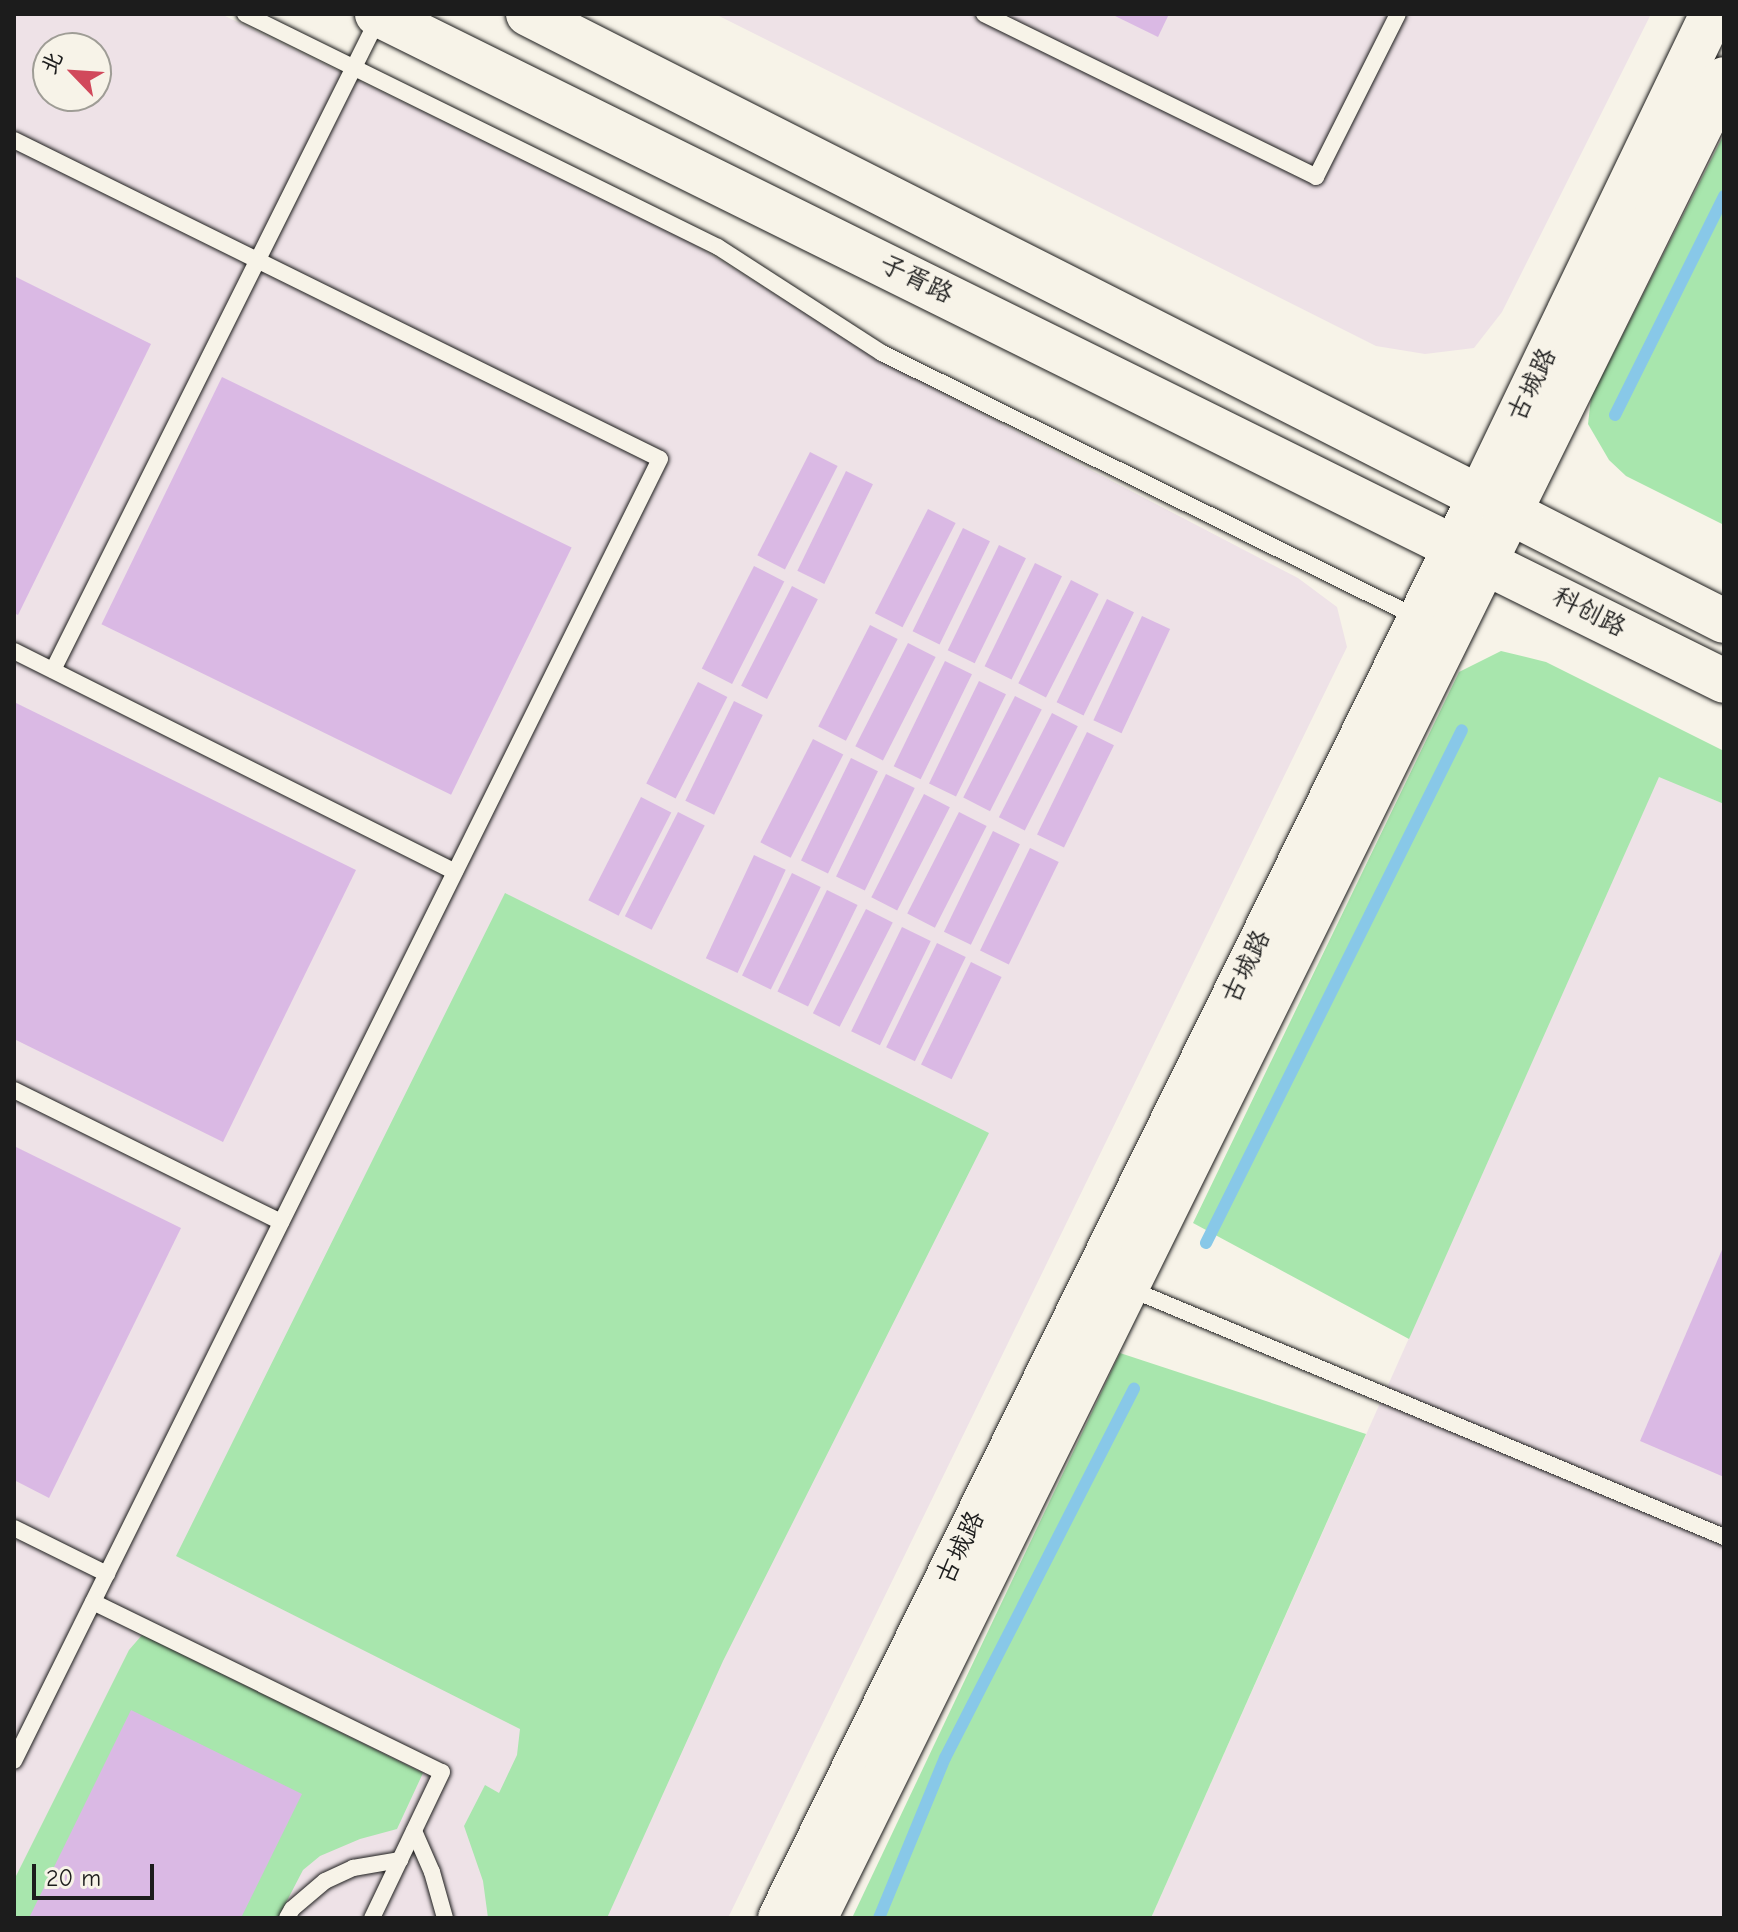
<!DOCTYPE html>
<meta charset="utf-8">
<style>
body{margin:0}
#map{position:relative;width:1738px;height:1932px;overflow:hidden;background:#f7f3e8;font-family:"Comic Neue","LXGW WenKai TC",sans-serif}
div>[style]{position:absolute}
.built>*{inset:0;background:#eee2e7}
.green>*{inset:0;background:#a8e6ad}
.stream>*{height:12px;margin:-6px;padding:0 6px;transform-origin:6px;border-radius:6px;background:#88c8e8}
.building>*{inset:0;background:#dab9e4;transform-origin:0 0}
.roads{filter:drop-shadow(0 0 2px #1c1c1c) drop-shadow(0 0 2px #1c1c1c)}
.lane>*{height:16px;margin:-8px;padding:0 8px;transform-origin:8px;border-radius:8px;background:#f7f3e8}
.secondary>*{height:44px;margin:-22px;padding:0 22px;transform-origin:22px;border-radius:22px;background:#f7f3e8}
span{translate:-50% -50%;white-space:nowrap;text-align:center;line-height:1.15;-webkit-text-stroke:6px #f7f3e8;paint-order:stroke}
.street-label{font-size:26px;color:#1c1c1c}
.frame{position:absolute;inset:0;border:16px solid #1c1c1c;pointer-events:none}
.north{position:absolute;left:32px;top:32px;width:80px;height:80px;box-sizing:border-box;background:#f7f3e8;border:2px solid #9f9d96;border-radius:50%;rotate:295deg;font-size:22px;font-weight:700;line-height:32px;text-align:center;color:#1c1c1c}
.north::after{content:'';display:block;margin:auto;width:28px;height:36px;background:#d1495b;clip-path:polygon(50% 0,100% 100%,50% 72%,0 100%)}
.scale{position:absolute;left:32px;top:1864px;width:122px;height:36px;box-sizing:border-box;border:4px solid #1c1c1c;border-top:0;padding-left:10px;font-size:24px;line-height:28px;white-space:nowrap;color:#1c1c1c;-webkit-text-stroke:6px #f7f3e8;paint-order:stroke}
</style>
<div id="map">
<div class="built">
<i style="clip-path:polygon(evenodd,14px 14px,221px 14px,681px 236px,897px 369px,1298px 578px,1337px 607px,1347px 647px,728px 1918px,14px 1918px,14px 14px,48px 48px,96px 48px,96px 96px,48px 96px,48px 48px)"></i>
<i style="clip-path:polygon(715px 14px,1651px 14px,1502px 312px,1474px 348px,1425px 354px,1376px 346px)"></i>
<i style="clip-path:polygon(1659px 776px,1724px 804px,1724px 1918px,1151px 1918px)"></i>
</div>
<div class="green">
<i style="clip-path:polygon(1724px 134px,1724px 525px,1626px 476px,1609px 460px,1588px 424px,1591px 398px)"></i>
<i style="clip-path:polygon(1501px 651px,1546px 662px,1724px 751px,1724px 804px,1659px 777px,1409px 1339px,1193px 1223px,1459px 672px)"></i>
<i style="clip-path:polygon(505px 893px,989px 1133px,723px 1661px,607px 1918px,488px 1918px,483px 1881px,464px 1826px,485px 1785px,499px 1793px,517px 1755px,520px 1729px,176px 1556px)"></i>
<i style="clip-path:polygon(1120px 1353px,1366px 1434px,1151px 1918px,852px 1918px)"></i>
<i style="clip-path:polygon(142px 1635px,423px 1773px,397px 1829px,360px 1839px,320px 1856px,303px 1870px,278px 1918px,14px 1918px,14px 1880px,129px 1650px)"></i>
</div>
<div class="stream">
<i style="left:1615px;top:415px;width:245px;rotate:-63.5deg"></i>
<i style="left:1206px;top:1243px;width:573px;rotate:-63.48deg"></i>
<i style="left:879px;top:1918px;width:173px;rotate:-67.6deg"></i>
<i style="left:945px;top:1758px;width:415px;rotate:-62.9deg"></i>
</div>
<div class="building">
<i style="clip-path:polygon(1111px 14px,1169px 14px,1158px 37px)"></i>
<i style="clip-path:polygon(14px 276px,151px 344px,18px 615px,14px 613px)"></i>
<i style="left:222px;top:377px;width:389px;height:275px;rotate:26deg"></i>
<i style="left:810px;top:452px;width:31px;height:116px;rotate:27deg"></i>
<i style="left:846px;top:471px;width:30px;height:111px;rotate:26deg"></i>
<i style="left:928px;top:509px;width:31px;height:117px;rotate:27deg"></i>
<i style="left:963px;top:528px;width:30px;height:115px;rotate:26deg"></i>
<i style="left:999px;top:545px;width:30px;height:117px;rotate:26deg"></i>
<i style="left:1035px;top:563px;width:30px;height:115px;rotate:26deg"></i>
<i style="left:754px;top:566px;width:34px;height:115px;rotate:27deg"></i>
<i style="left:1071px;top:580px;width:31px;height:116px;rotate:27deg"></i>
<i style="left:792px;top:586px;width:29px;height:112px;rotate:27deg"></i>
<i style="left:1107px;top:599px;width:30px;height:115px;rotate:26deg"></i>
<i style="left:1142px;top:616px;width:31px;height:115px;rotate:25deg"></i>
<i style="left:870px;top:625px;width:31px;height:114px;rotate:27deg"></i>
<i style="left:908px;top:643px;width:31px;height:116px;rotate:27deg"></i>
<i style="left:945px;top:661px;width:30px;height:117px;rotate:26deg"></i>
<i style="left:979px;top:681px;width:30px;height:114px;rotate:26deg"></i>
<i style="left:698px;top:682px;width:33px;height:114px;rotate:27deg"></i>
<i style="left:1015px;top:696px;width:30px;height:114px;rotate:27deg"></i>
<i style="left:734px;top:701px;width:32px;height:111px;rotate:26deg"></i>
<i style="clip-path:polygon(14px 702px,356px 870px,223px 1142px,14px 1039px)"></i>
<i style="left:1052px;top:713px;width:29px;height:117px;rotate:27deg"></i>
<i style="left:1087px;top:732px;width:30px;height:114px;rotate:26deg"></i>
<i style="left:813px;top:739px;width:34px;height:116px;rotate:27deg"></i>
<i style="left:851px;top:758px;width:30px;height:114px;rotate:26deg"></i>
<i style="left:886px;top:774px;width:32px;height:114px;rotate:26deg"></i>
<i style="left:924px;top:794px;width:29px;height:116px;rotate:27deg"></i>
<i style="left:641px;top:797px;width:34px;height:116px;rotate:27deg"></i>
<i style="left:678px;top:812px;width:30px;height:117px;rotate:27deg"></i>
<i style="left:959px;top:812px;width:31px;height:114px;rotate:27deg"></i>
<i style="left:993px;top:831px;width:30px;height:112px;rotate:26deg"></i>
<i style="left:1030px;top:848px;width:32px;height:114px;rotate:26deg"></i>
<i style="left:754px;top:855px;width:35px;height:114px;rotate:25deg"></i>
<i style="left:792px;top:873px;width:32px;height:114px;rotate:26deg"></i>
<i style="left:827px;top:890px;width:34px;height:113px;rotate:26deg"></i>
<i style="left:866px;top:909px;width:30px;height:117px;rotate:27deg"></i>
<i style="left:902px;top:927px;width:32px;height:116px;rotate:26deg"></i>
<i style="left:937px;top:943px;width:32px;height:116px;rotate:26deg"></i>
<i style="left:971px;top:962px;width:34px;height:114px;rotate:26deg"></i>
<i style="clip-path:polygon(14px 1146px,181px 1228px,49px 1498px,14px 1480px)"></i>
<i style="clip-path:polygon(1724px 1245px,1724px 1477px,1640px 1441px)"></i>
<i style="clip-path:polygon(131px 1710px,302px 1794px,241px 1918px,29px 1918px)"></i>
</div>
<div class="roads">
<div class="lane">
<i style="left:245px;top:14px;width:527px;rotate:26.22deg"></i>
<i style="left:718px;top:247px;width:195px;rotate:32.9deg"></i>
<i style="left:882px;top:353px;width:600px;rotate:26.31deg"></i>
<i style="left:984px;top:14px;width:370px;rotate:26.1deg"></i>
<i style="left:1316px;top:177px;width:182px;rotate:-63.3deg"></i>
<i style="left:14px;top:140px;width:720px;rotate:26.28deg"></i>
<i style="left:660px;top:459px;width:1453px;rotate:116.39deg"></i>
<i style="left:14px;top:651px;width:493px;rotate:26.6deg"></i>
<i style="left:53px;top:670px;width:730px;rotate:-63.47deg"></i>
<i style="left:14px;top:1090px;width:298px;rotate:26.3deg"></i>
<i style="left:1128px;top:1288px;width:646px;rotate:22.67deg"></i>
<i style="left:14px;top:1528px;width:104px;rotate:26.3deg"></i>
<i style="left:93px;top:1602px;width:388px;rotate:26deg"></i>
<i style="left:442px;top:1772px;width:162px;rotate:115.6deg"></i>
<i style="left:414px;top:1831px;width:45px;rotate:66.3deg"></i>
<i style="left:432px;top:1872px;width:48px;rotate:74.2deg"></i>
<i style="left:287px;top:1918px;width:10px;rotate:-61deg"></i>
<i style="left:292px;top:1909px;width:43px;rotate:-40.3deg"></i>
<i style="left:325px;top:1881px;width:31px;rotate:-25deg"></i>
<i style="left:353px;top:1868px;width:48px;rotate:-9.7deg"></i>
</div>
<div class="secondary">
<i style="left:377px;top:14px;width:1503px;rotate:26.34deg"></i>
<i style="left:528px;top:14px;width:1341px;rotate:26.91deg"></i>
<i style="left:780px;top:1918px;width:1585px;rotate:-63.79deg"></i>
<i style="left:1480px;top:496px;width:535px;rotate:-64.3deg"></i>
<i style="left:815px;top:1918px;width:2051px;rotate:-63.7deg"></i>
</div>
</div>
<div class="street-label">
<span style="left:916px;top:280px;rotate:26deg">子胥路</span>
<span style="left:1533px;top:385px;rotate:-64deg">古城路</span>
<span style="left:1589px;top:613px;rotate:27deg">科创路</span>
<span style="left:1247px;top:967px;rotate:-64deg">古城路</span>
<span style="left:961px;top:1548px;rotate:-64deg">古城路</span>
</div>
<div class="frame"></div>
<div class="north">北</div>
<div class="scale">20 m</div>
</div>
